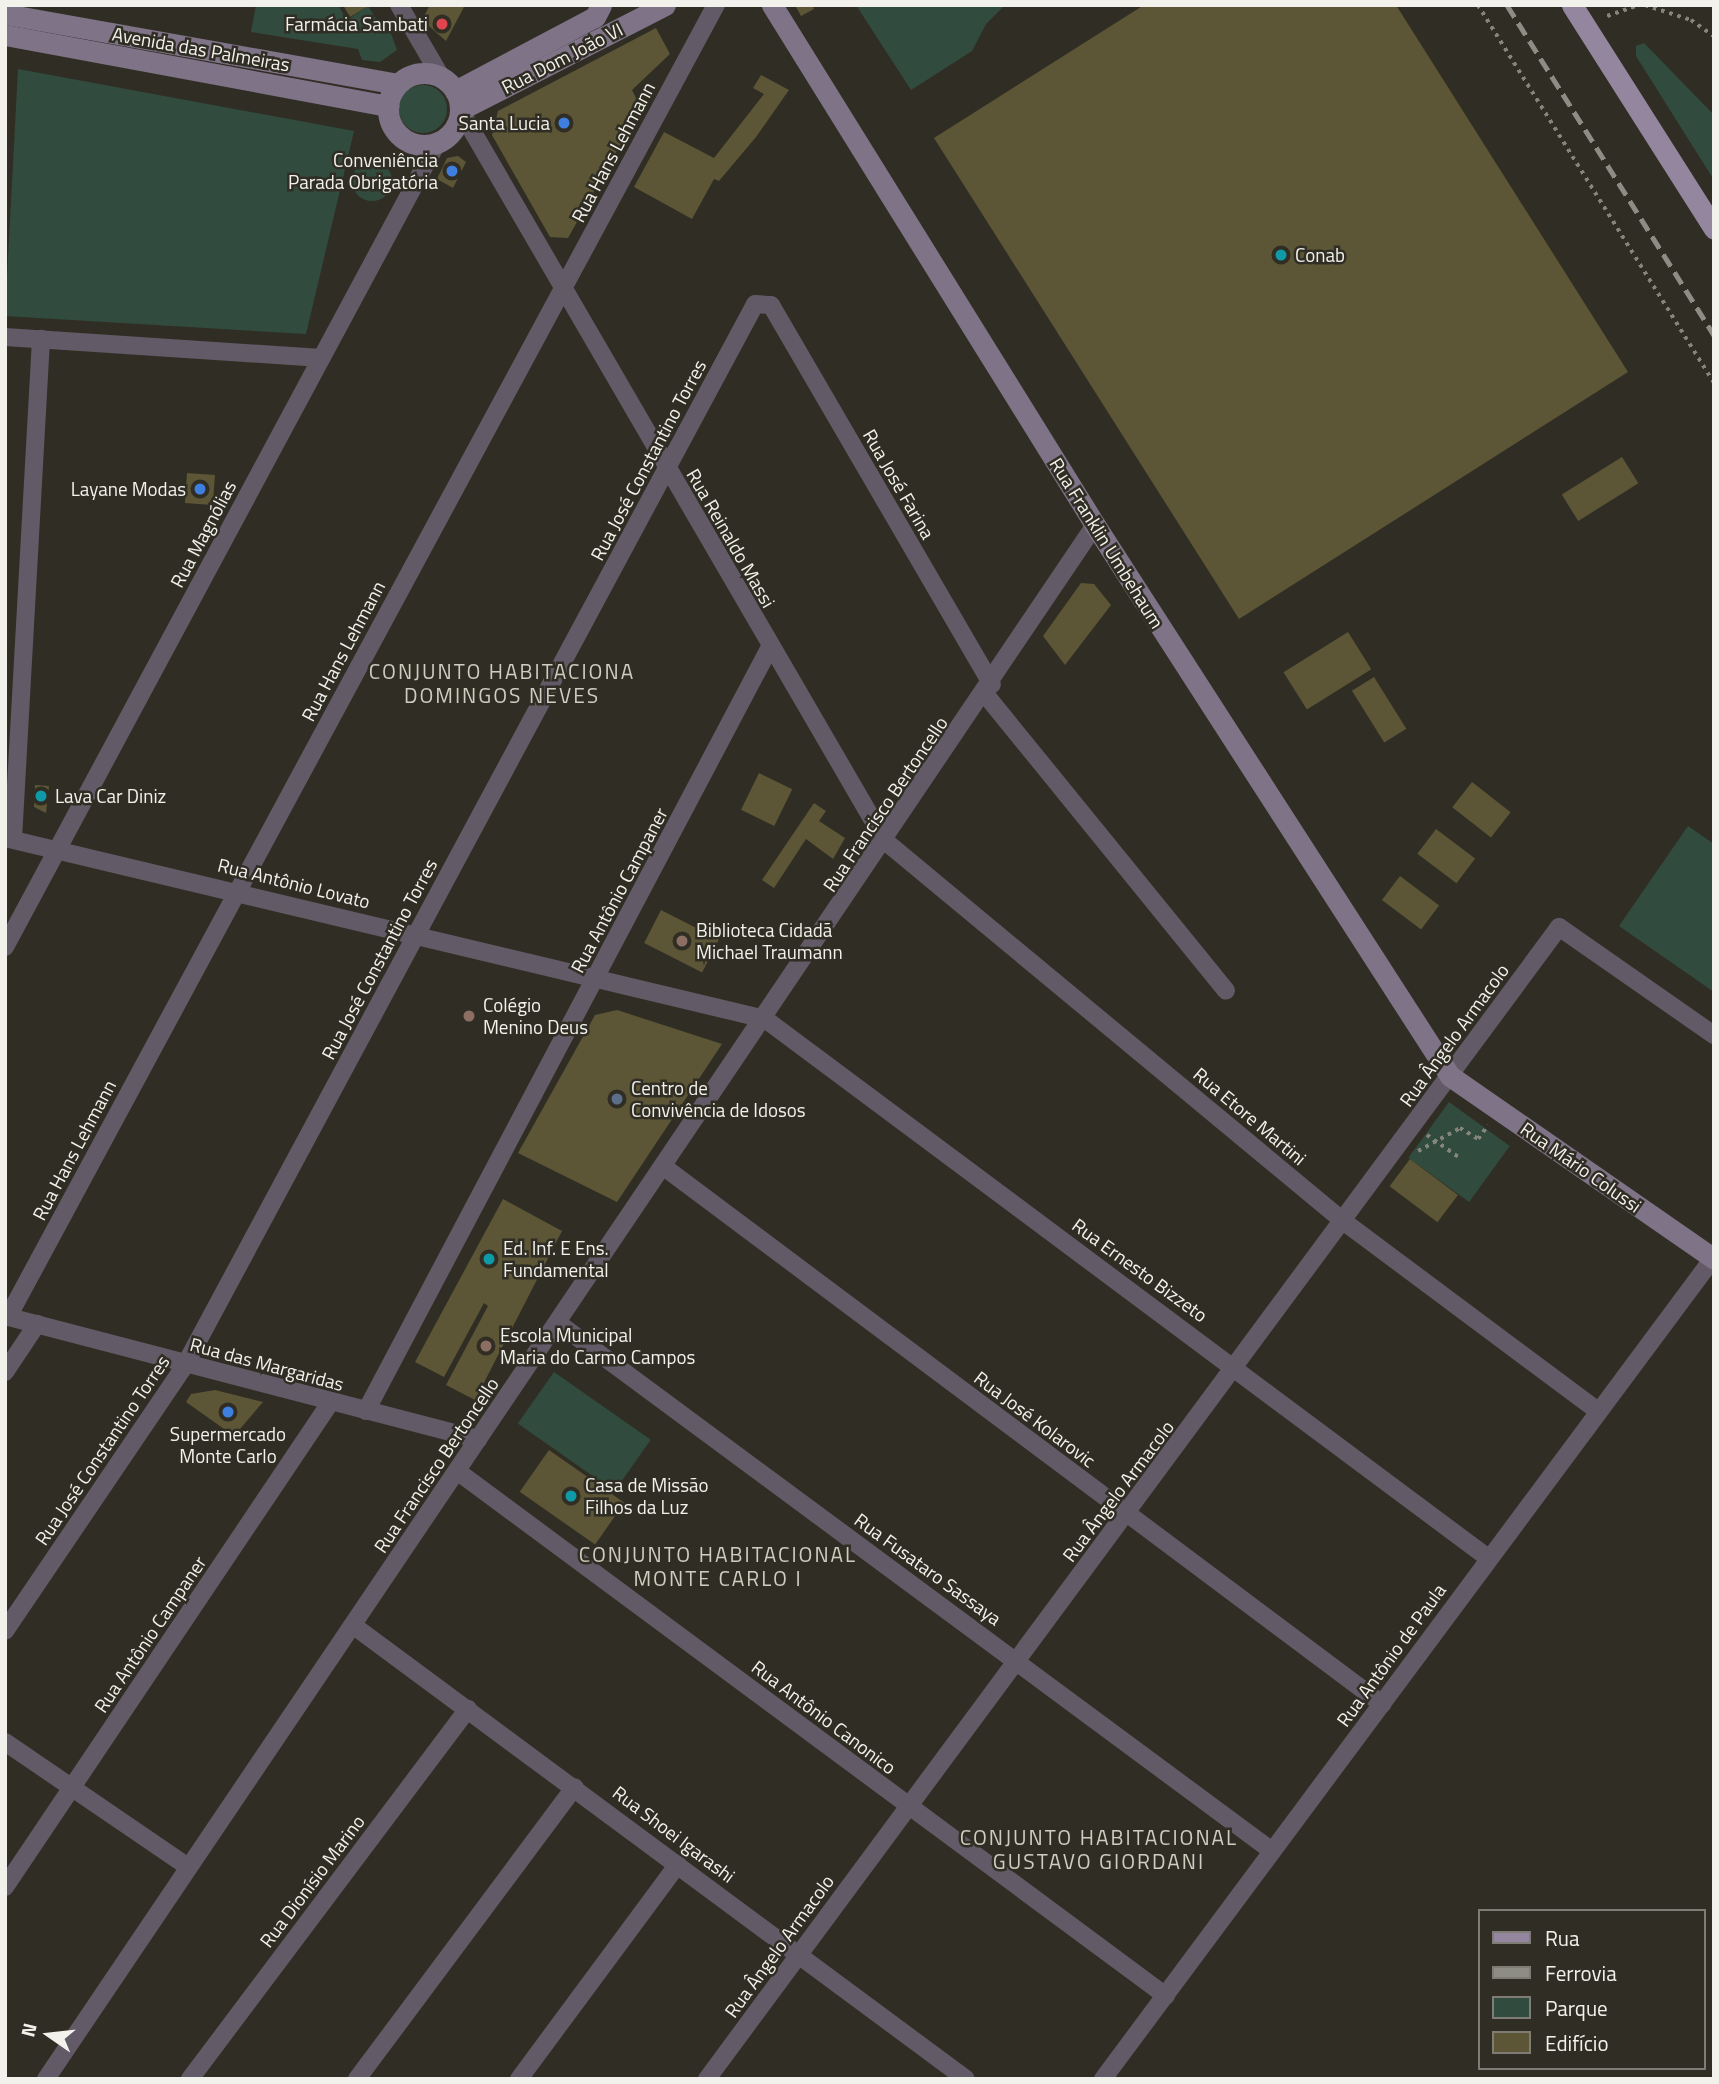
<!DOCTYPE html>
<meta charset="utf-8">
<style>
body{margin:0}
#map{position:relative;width:1719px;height:2084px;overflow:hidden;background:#302e24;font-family:"Titillium Web",sans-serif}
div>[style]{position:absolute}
.green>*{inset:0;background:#314c3e;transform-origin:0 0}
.round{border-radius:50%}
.building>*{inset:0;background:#5c5536;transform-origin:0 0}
.path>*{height:3.5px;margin-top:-1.75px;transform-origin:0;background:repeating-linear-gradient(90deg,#86857c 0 3.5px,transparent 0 8.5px)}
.street>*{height:18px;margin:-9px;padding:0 9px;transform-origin:9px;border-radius:9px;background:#625b67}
.secondary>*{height:21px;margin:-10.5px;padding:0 10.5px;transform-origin:10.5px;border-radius:10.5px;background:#7f7387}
.secondary>.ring{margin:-10.5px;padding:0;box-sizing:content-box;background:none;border:21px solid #7f7387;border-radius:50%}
.primary>*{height:21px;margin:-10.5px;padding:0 10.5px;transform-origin:10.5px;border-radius:10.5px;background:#95869f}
.rail>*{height:5px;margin-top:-2.5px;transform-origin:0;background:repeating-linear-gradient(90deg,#8e8d85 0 14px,transparent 0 21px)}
.dots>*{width:19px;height:19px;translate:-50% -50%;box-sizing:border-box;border:4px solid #302e24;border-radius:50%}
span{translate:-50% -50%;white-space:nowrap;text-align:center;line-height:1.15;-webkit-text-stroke:5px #302e24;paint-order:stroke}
.poi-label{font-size:19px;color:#f2f1eb}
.right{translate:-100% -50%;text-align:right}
.left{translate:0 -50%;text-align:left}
.street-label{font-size:19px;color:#f2f1eb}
.neighbourhood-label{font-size:21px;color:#cfccc0;letter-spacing:2px}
.frame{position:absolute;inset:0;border:7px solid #f2f1eb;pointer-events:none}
.legend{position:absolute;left:1478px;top:1909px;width:228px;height:161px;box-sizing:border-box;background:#302e24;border:2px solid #7e7c74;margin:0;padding:9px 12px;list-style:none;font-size:21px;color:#f2f1eb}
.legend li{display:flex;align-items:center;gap:14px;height:35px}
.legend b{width:35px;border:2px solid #7e7c74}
.north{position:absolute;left:14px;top:2000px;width:70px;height:70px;-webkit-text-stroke:5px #302e24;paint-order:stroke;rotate:284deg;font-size:19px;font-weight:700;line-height:28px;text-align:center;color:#f2f1eb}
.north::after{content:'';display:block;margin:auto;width:24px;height:32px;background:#f2f1eb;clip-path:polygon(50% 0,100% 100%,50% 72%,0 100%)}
</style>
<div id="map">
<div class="green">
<i style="clip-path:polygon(256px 5px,338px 5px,347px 20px,368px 6px,384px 32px,390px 31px,397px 50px,380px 62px,362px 60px,358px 49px,251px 32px)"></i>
<i style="clip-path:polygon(856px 5px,1005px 5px,986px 24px,972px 51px,911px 90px)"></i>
<i style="clip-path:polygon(1644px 43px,1714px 115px,1714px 180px,1636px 56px,1636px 46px)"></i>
<i style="clip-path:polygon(18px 69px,354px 131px,306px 334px,5px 316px)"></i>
<i class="round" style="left:399px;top:85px;width:48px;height:48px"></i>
<i class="round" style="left:352px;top:161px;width:40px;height:40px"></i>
<i style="clip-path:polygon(1688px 826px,1714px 844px,1714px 992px,1619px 926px)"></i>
<i style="left:1449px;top:1102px;width:75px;height:69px;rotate:36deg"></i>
<i style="left:554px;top:1372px;width:118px;height:63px;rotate:35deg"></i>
</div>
<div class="building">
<i style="clip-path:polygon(343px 5px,370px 5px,350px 17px)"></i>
<i style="clip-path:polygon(430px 5px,465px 5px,446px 41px,422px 20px)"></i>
<i style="clip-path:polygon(795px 5px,812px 5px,814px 9px,801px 16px)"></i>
<i style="clip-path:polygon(1144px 5px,1396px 5px,1628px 372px,1239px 619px,934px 138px)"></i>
<i style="clip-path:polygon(656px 28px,670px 54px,632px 90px,641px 108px,568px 238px,550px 237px,492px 135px,498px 111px)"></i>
<i style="clip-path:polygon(761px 75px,789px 90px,756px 137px,719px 181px,714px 179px,692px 219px,634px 187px,664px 132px,714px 158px,764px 94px,753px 88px)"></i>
<i style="clip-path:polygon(458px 156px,466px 162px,453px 188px,437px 179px,447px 158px)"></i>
<i style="left:1622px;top:457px;width:31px;height:71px;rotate:58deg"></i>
<i style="left:187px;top:473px;width:28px;height:30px;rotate:4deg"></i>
<i style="clip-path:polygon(1081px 583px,1094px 584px,1111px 605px,1065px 665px,1043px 636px)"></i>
<i style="left:1348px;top:632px;width:44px;height:76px;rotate:58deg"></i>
<i style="left:1374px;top:677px;width:61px;height:26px;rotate:58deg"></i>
<i style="left:759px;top:773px;width:37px;height:41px;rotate:26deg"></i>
<i style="left:1472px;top:782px;width:49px;height:32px;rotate:38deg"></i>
<i style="clip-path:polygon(35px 785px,49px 786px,46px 813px,34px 807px)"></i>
<i style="clip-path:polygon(814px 803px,826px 811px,819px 821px,845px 838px,833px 859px,806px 839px,774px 888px,762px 880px)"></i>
<i style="left:1436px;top:829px;width:49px;height:31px;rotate:37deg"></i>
<i style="left:1400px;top:876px;width:49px;height:30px;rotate:37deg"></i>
<i style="left:661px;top:910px;width:65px;height:37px;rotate:27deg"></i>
<i style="clip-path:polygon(617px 1010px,722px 1044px,617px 1202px,518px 1153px,595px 1015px)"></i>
<i style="left:1410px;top:1159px;width:60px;height:34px;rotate:37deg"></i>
<i style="clip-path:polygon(503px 1199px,562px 1231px,475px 1400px,446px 1385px,488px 1306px,484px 1303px,444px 1377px,415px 1362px)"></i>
<i style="clip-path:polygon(215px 1390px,263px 1402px,234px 1436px,186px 1402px,191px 1394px)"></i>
<i style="left:549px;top:1450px;width:92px;height:51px;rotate:35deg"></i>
</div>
<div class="path">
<i style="left:1478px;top:5px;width:445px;rotate:58deg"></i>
<i style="left:1645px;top:5px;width:48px;rotate:18.1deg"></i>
<i style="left:1691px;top:20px;width:28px;rotate:35deg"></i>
<i style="left:1607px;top:16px;width:34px;rotate:-19deg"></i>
<i style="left:1427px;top:1135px;width:40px;rotate:34.9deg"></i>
<i style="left:1418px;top:1151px;width:48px;rotate:-28.7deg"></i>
<i style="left:1460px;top:1128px;width:21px;rotate:31deg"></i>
<i style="left:1478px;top:1139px;width:17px;rotate:-54deg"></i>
</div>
<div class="street">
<i style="left:399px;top:5px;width:83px;rotate:59.7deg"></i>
<i style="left:460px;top:110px;width:846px;rotate:59.83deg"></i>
<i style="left:885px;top:841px;width:595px;rotate:39.68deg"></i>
<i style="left:1343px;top:1221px;width:318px;rotate:36.7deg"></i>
<i style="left:5px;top:337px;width:317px;rotate:3.8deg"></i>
<i style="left:985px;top:694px;width:382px;rotate:50.9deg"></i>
<i style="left:5px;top:838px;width:781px;rotate:13.4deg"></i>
<i style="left:765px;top:1019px;width:902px;rotate:36.7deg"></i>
<i style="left:13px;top:839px;width:501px;rotate:-86.79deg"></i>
<i style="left:5px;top:947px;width:915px;rotate:-61.75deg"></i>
<i style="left:664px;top:1167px;width:897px;rotate:36.79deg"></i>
<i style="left:5px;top:1316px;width:489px;rotate:14.6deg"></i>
<i style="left:8px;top:1317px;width:1491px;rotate:-61.65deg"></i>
<i style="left:558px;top:1323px;width:888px;rotate:36.48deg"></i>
<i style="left:5px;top:1372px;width:58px;rotate:-56.3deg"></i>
<i style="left:366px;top:1411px;width:864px;rotate:-62.13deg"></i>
<i style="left:457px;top:1471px;width:882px;rotate:36.52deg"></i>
<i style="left:354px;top:1626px;width:761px;rotate:36.51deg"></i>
<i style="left:5px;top:1631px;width:321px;rotate:-55.9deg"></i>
<i style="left:185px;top:1365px;width:1204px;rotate:-61.75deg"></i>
<i style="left:755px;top:304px;width:16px;rotate:4deg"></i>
<i style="left:771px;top:305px;width:439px;rotate:59.8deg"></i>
<i style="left:5px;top:1742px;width:222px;rotate:34.3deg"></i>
<i style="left:5px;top:1887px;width:583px;rotate:-56.12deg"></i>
<i style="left:46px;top:2079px;width:1875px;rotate:-55.98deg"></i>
<i style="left:190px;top:2079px;width:463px;rotate:-53.1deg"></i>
<i style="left:357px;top:2079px;width:364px;rotate:-53.3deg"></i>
<i style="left:519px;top:2079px;width:267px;rotate:-53.5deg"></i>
<i style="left:707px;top:2079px;width:1433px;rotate:-53.51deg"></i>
<i style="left:1559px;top:927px;width:189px;rotate:34.9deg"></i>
<i style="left:1103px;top:2079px;width:1024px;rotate:-53.38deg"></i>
</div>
<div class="secondary">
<i style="left:772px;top:5px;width:612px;rotate:58.15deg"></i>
<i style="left:1095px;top:525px;width:655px;rotate:57.21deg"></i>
<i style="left:1450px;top:1076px;width:321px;rotate:34.7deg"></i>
<i style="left:5px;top:14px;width:398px;rotate:10.1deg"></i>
<i style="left:5px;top:35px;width:390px;rotate:10.5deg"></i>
<i class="ring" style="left:388px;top:73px;width:51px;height:51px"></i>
<i style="left:455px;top:91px;width:158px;rotate:-27.9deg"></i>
<i style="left:595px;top:17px;width:13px;rotate:-63deg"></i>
<i style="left:460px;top:110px;width:230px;rotate:-27.1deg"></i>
</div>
<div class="primary">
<i style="left:1572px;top:5px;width:265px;rotate:57.6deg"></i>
</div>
<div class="rail">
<i style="left:1507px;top:5px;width:390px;rotate:57.9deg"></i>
</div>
<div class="dots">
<i style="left:442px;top:24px;background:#e0444e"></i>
<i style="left:564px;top:123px;background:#3f7fe0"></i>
<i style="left:452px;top:171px;background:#3f7fe0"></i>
<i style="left:1281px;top:255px;background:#0f9aa8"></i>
<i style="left:200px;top:489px;background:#3f7fe0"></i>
<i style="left:41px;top:796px;background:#0f9aa8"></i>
<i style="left:682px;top:941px;background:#8d6e63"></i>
<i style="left:469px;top:1016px;background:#8d6e63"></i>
<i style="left:617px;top:1099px;background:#5c6f8a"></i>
<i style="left:489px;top:1259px;background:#0f9aa8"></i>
<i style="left:486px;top:1346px;background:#8d6e63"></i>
<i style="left:228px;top:1412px;background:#3f7fe0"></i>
<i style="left:571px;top:1496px;background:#0f9aa8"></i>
</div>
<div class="poi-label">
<span class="right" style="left:428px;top:24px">Farmácia Sambati</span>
<span class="right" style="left:550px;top:123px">Santa Lucia</span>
<span class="right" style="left:438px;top:171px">Conveniência<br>Parada Obrigatória</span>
<span class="left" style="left:1295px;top:255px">Conab</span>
<span class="right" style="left:186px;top:489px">Layane Modas</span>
<span class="left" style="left:55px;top:796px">Lava Car Diniz</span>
<span class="left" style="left:696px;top:941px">Biblioteca Cidadã<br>Michael Traumann</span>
<span class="left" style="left:483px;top:1016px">Colégio<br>Menino Deus</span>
<span class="left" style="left:631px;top:1099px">Centro de<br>Convivência de Idosos</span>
<span class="left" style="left:503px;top:1259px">Ed. Inf. E Ens.<br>Fundamental</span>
<span class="left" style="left:500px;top:1346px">Escola Municipal<br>Maria do Carmo Campos</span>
<span style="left:228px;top:1445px">Supermercado<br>Monte Carlo</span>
<span class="left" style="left:585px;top:1496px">Casa de Missão<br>Filhos da Luz</span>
</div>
<div class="street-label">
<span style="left:201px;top:49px;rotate:10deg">Avenida das Palmeiras</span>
<span style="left:562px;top:58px;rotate:-27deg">Rua Dom João VI</span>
<span style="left:613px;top:152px;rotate:-62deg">Rua Hans Lehmann</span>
<span style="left:648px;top:460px;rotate:-62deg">Rua José Constantino Torres</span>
<span style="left:899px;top:484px;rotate:60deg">Rua José Farina</span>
<span style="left:203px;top:534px;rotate:-62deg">Rua Magnólias</span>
<span style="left:731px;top:538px;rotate:60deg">Rua Reinaldo Massi</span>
<span style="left:1107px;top:543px;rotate:58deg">Rua Franklin Umbehaum</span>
<span style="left:343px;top:651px;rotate:-62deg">Rua Hans Lehmann</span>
<span style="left:885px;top:804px;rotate:-56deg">Rua Francisco Bertoncello</span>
<span style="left:294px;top:883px;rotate:14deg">Rua Antônio Lovato</span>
<span style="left:619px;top:890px;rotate:-62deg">Rua Antônio Campaner</span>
<span style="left:379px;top:959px;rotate:-62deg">Rua José Constantino Torres</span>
<span style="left:1454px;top:1035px;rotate:-54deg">Rua Ângelo Armacolo</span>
<span style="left:1250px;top:1116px;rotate:40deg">Rua Etore Martini</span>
<span style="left:74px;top:1150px;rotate:-62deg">Rua Hans Lehmann</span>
<span style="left:1581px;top:1167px;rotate:35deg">Rua Mário Colussi</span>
<span style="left:1140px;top:1270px;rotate:36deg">Rua Ernesto Bizzeto</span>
<span style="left:267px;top:1364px;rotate:15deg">Rua das Margaridas</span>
<span style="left:1035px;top:1419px;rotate:37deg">Rua José Kolarovic</span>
<span style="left:102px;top:1450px;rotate:-56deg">Rua José Constantino Torres</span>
<span style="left:436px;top:1465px;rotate:-56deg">Rua Francisco Bertoncello</span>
<span style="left:1118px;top:1491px;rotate:-53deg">Rua Ângelo Armacolo</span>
<span style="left:928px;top:1569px;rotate:36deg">Rua Fusataro Sassaya</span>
<span style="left:150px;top:1634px;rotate:-56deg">Rua Antônio Campaner</span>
<span style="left:1391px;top:1655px;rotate:-54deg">Rua Antônio de Paula</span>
<span style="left:824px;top:1717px;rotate:37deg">Rua Antônio Canonico</span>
<span style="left:674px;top:1834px;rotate:37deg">Rua Shoei Igarashi</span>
<span style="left:312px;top:1881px;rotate:-53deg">Rua Dionísio Marino</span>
<span style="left:779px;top:1946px;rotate:-54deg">Rua Ângelo Armacolo</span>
</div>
<div class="neighbourhood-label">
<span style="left:502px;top:683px">CONJUNTO HABITACIONA<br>DOMINGOS NEVES</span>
<span style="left:718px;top:1566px">CONJUNTO HABITACIONAL<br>MONTE CARLO I</span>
<span style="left:1099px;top:1849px">CONJUNTO HABITACIONAL<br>GUSTAVO GIORDANI</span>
</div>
<div class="frame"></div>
<ul class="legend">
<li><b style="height:9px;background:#95869f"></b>Rua</li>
<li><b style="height:9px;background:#8e8d85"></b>Ferrovia</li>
<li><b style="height:19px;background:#314c3e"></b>Parque</li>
<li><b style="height:19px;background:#5c5536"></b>Edifício</li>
</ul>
<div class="north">N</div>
</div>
